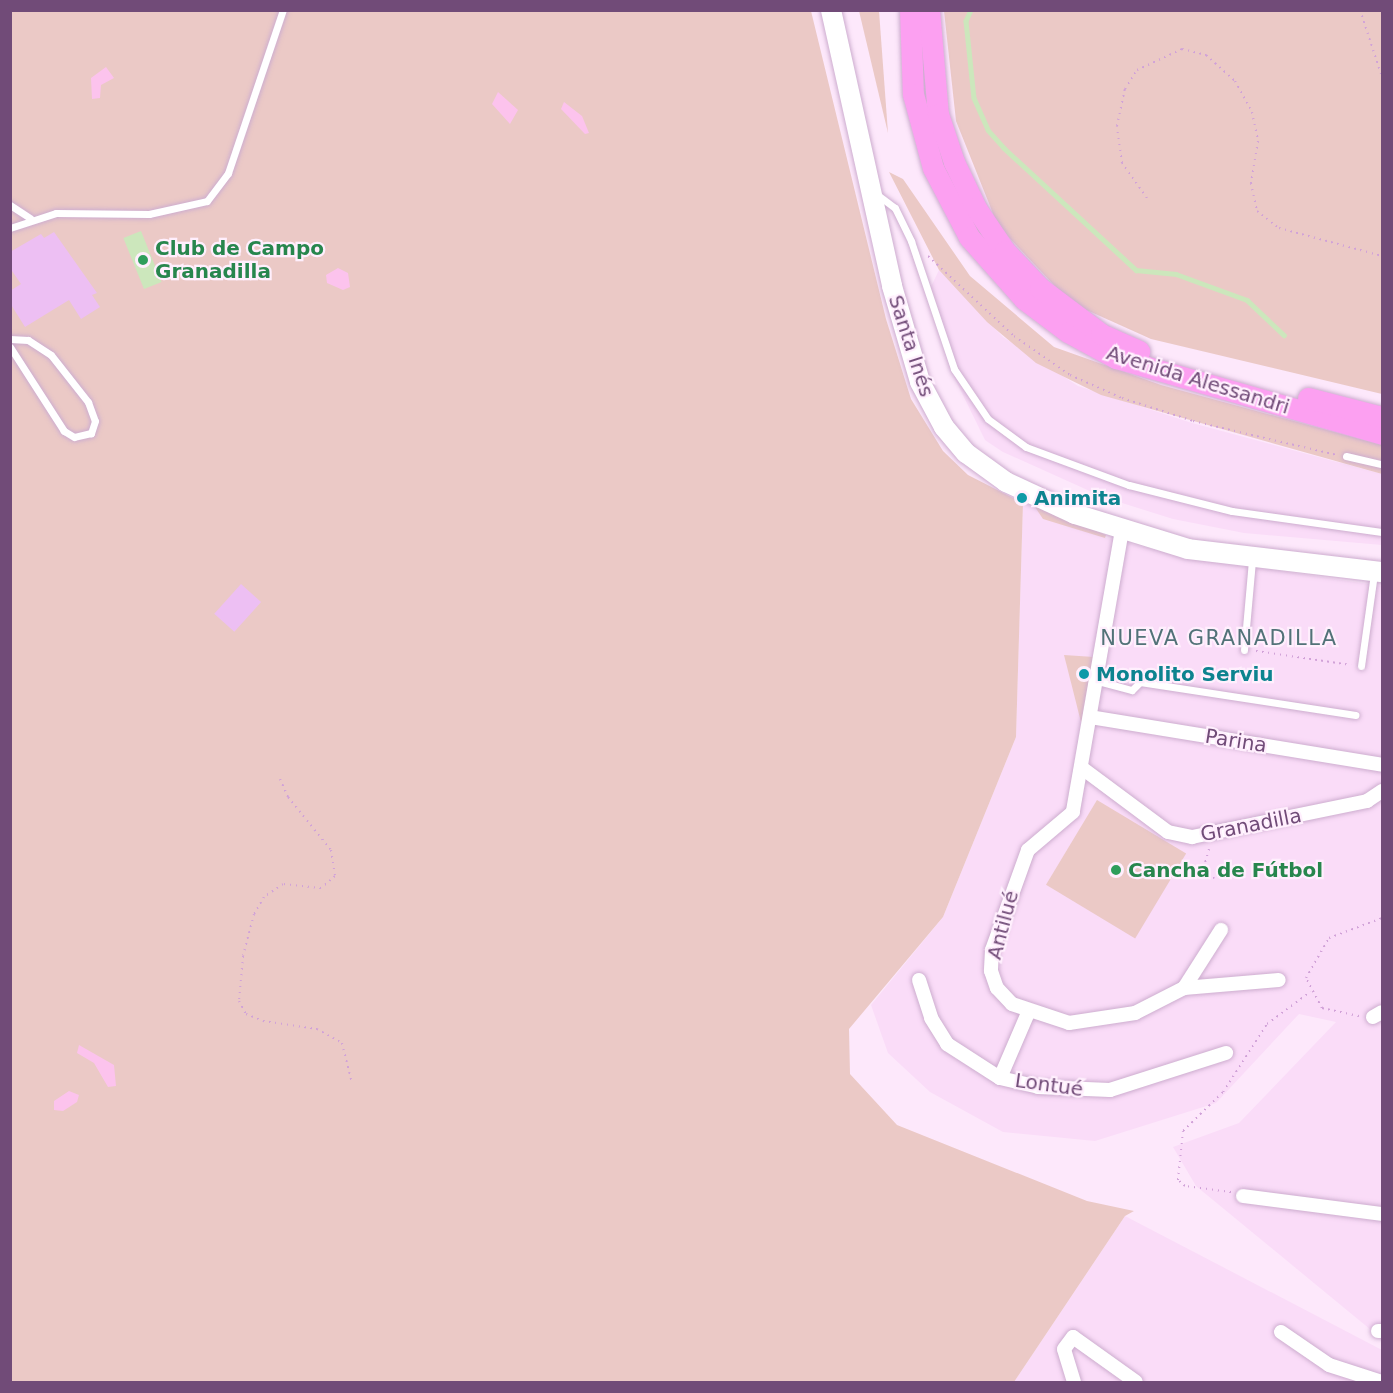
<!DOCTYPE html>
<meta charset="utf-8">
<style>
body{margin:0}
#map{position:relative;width:1393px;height:1393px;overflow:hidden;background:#fde8fb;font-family:"DejaVu Sans",sans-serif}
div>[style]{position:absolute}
.residential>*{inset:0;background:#fadcf8}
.green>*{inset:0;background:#ebc9c6;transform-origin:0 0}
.sand>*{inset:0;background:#fcc3ed}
.water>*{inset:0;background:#cce7bc;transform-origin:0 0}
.stream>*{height:4.5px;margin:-2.25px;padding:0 2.25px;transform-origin:2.25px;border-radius:2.25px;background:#cce7bc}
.building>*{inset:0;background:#edbff3;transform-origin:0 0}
.path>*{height:2px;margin-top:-1px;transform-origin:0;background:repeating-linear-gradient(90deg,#d1a2d8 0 1.5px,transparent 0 6px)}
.roads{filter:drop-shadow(0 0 2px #cdadcf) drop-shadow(0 0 2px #cdadcf)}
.service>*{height:7px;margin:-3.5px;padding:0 3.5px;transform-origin:3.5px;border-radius:3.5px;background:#fff}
.minor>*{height:14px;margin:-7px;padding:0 7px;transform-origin:7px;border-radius:7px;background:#fff}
.secondary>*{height:20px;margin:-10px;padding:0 10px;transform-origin:10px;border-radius:10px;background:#fff}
.primary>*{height:21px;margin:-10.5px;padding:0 10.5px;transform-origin:10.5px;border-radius:10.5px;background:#fca0f1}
.dots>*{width:16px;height:16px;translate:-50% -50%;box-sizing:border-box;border:3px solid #ffeffd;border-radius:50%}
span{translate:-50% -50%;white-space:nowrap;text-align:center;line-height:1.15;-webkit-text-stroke:4.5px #ffeffd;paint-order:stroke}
.leisure-label{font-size:20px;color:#27864d;font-weight:700}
.left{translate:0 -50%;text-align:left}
.street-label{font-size:20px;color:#714b78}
.culture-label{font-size:20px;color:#0d838f;font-weight:700}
.neighbourhood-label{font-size:21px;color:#527278;letter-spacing:1.5px}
.frame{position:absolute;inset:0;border:12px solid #714b78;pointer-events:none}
</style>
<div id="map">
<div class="residential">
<i style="clip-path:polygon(939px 270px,1003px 337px,1078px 386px,1192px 423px,1382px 474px,1382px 545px,1244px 533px,1173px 519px,1103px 497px,1003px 452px,985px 440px,955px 379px,928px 293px)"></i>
<i style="clip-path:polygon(1023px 503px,1106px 538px,1185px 557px,1382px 586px,1382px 1339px,1196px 1186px,1173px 1147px,1239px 1123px,1336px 1022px,1299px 1014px,1216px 1103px,1095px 1141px,1003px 1132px,930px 1092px,888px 1053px,871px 1005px,943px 917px,1016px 737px)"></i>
<i style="clip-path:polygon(1125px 1216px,1382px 1350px,1382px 1382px,1014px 1382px)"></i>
</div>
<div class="green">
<i style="clip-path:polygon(10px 11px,811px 11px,886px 319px,911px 399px,943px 451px,968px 475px,1023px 503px,1016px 737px,943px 917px,849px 1029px,850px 1074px,897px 1125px,1087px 1201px,1134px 1211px,1125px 1216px,1014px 1382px,11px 1382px)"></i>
<i style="clip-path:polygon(859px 11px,879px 11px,888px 133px)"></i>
<i style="clip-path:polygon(944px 11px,1382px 11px,1382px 394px,1151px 339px,1071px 303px,998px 226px,956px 121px)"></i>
<i style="clip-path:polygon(889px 172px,903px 179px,970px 276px,1054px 347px,1161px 385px,1382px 445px,1382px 474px,1101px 395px,1036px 363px,987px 322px,939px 270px)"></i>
<i style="clip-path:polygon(1033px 504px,1106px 535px,1105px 538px,1043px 519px)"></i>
<i style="clip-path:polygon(1064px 655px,1094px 657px,1082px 726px)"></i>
<i style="left:1097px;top:800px;width:104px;height:99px;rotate:31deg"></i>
</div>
<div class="sand">
<i style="clip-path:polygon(106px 67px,114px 78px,101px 85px,100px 98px,92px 99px,91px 78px)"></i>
<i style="clip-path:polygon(498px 92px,518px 110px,510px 124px,492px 104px)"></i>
<i style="clip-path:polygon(564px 102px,582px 116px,589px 133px,585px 134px,561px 109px)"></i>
<i style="clip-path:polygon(338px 268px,348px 273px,350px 287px,343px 290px,327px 283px,326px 275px)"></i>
<i style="clip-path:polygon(79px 1045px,114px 1065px,116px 1086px,108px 1087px,94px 1063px,77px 1053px)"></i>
<i style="clip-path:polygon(69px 1091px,79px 1095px,77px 1102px,63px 1111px,54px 1110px,54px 1101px)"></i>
</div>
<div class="water">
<i style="left:141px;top:231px;width:55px;height:19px;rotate:68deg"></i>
</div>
<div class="stream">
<i style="left:971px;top:10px;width:12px;rotate:114deg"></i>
<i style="left:966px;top:21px;width:77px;rotate:84.1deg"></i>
<i style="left:974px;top:98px;width:35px;rotate:66deg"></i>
<i style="left:988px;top:130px;width:24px;rotate:48deg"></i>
<i style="left:1004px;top:148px;width:180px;rotate:42.7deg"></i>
<i style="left:1136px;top:270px;width:40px;rotate:5.7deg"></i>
<i style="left:1176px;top:274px;width:76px;rotate:20.1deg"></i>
<i style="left:1247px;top:300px;width:51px;rotate:43.4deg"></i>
</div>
<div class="building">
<i style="clip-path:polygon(54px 232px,97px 293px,92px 295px,100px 307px,81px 319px,69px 300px,25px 327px,10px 303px,10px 291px,21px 284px,10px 268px,10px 252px,41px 234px,44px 238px)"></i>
<i style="left:241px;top:584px;width:27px;height:40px;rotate:42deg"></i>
</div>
<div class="path">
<i style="left:1360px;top:10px;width:71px;rotate:71.8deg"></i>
<i style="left:1147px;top:198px;width:43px;rotate:-125.5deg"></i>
<i style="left:1122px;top:163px;width:37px;rotate:-98deg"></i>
<i style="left:1117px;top:126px;width:38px;rotate:-78deg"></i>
<i style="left:1125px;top:89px;width:22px;rotate:-58deg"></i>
<i style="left:1137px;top:70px;width:50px;rotate:-25deg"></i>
<i style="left:1182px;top:49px;width:25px;rotate:14deg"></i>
<i style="left:1206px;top:55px;width:39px;rotate:42deg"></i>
<i style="left:1235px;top:81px;width:35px;rotate:61deg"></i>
<i style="left:1252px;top:112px;width:30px;rotate:78deg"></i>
<i style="left:1258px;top:141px;width:43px;rotate:99.5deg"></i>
<i style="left:1251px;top:183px;width:29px;rotate:78deg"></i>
<i style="left:1257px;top:211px;width:28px;rotate:38deg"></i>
<i style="left:1279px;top:228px;width:107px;rotate:15.2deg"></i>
<i style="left:928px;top:256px;width:117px;rotate:42.9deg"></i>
<i style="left:1014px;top:336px;width:68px;rotate:34.9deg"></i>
<i style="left:1070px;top:375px;width:57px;rotate:23.9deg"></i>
<i style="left:1122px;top:398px;width:75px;rotate:17.9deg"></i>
<i style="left:1193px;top:421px;width:148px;rotate:13.3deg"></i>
<i style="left:1256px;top:651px;width:96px;rotate:8.4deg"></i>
<i style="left:280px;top:779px;width:20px;rotate:66deg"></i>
<i style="left:288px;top:797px;width:68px;rotate:50.9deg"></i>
<i style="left:331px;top:850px;width:26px;rotate:81deg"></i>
<i style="left:335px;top:876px;width:18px;rotate:139deg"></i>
<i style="left:321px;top:888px;width:38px;rotate:-174deg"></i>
<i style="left:283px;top:884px;width:23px;rotate:146deg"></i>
<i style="left:264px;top:897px;width:20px;rotate:120deg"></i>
<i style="left:254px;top:914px;width:43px;rotate:104.7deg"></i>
<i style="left:243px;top:956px;width:45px;rotate:95.1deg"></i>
<i style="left:239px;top:1001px;width:15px;rotate:62deg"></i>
<i style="left:246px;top:1014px;width:18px;rotate:22deg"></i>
<i style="left:263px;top:1021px;width:55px;rotate:8.4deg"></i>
<i style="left:317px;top:1029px;width:29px;rotate:29deg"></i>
<i style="left:342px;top:1043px;width:41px;rotate:76deg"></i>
<i style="left:1209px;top:849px;width:26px;rotate:106deg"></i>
<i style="left:1202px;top:874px;width:13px;rotate:18deg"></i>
<i style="left:1359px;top:1016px;width:38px;rotate:-168deg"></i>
<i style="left:1322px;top:1008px;width:34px;rotate:-118deg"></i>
<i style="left:1306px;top:978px;width:46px;rotate:-60.1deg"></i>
<i style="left:1329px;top:938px;width:57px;rotate:-20.7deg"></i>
<i style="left:1231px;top:1192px;width:46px;rotate:-172.6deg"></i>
<i style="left:1185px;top:1186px;width:9px;rotate:-139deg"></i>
<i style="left:1178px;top:1180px;width:49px;rotate:-84.2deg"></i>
<i style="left:1183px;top:1131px;width:56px;rotate:-44.3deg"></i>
<i style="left:1223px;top:1092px;width:81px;rotate:-57.1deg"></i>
<i style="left:1267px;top:1024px;width:54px;rotate:-36.7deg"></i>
</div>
<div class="roads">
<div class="service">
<i style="left:875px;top:193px;width:25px;rotate:37deg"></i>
<i style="left:895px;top:208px;width:37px;rotate:64deg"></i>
<i style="left:911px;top:241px;width:135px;rotate:71.4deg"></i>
<i style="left:954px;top:369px;width:60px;rotate:55.8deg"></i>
<i style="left:988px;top:419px;width:47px;rotate:36.4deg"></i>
<i style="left:1026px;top:447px;width:110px;rotate:20.3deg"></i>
<i style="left:1129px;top:485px;width:106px;rotate:14.2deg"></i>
<i style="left:1232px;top:511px;width:151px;rotate:8deg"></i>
<i style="left:10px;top:205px;width:24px;rotate:33deg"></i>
<i style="left:10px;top:228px;width:48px;rotate:-18.1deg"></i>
<i style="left:56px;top:213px;width:93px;rotate:0.6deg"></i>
<i style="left:149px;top:214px;width:59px;rotate:-12.6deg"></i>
<i style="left:207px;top:201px;width:35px;rotate:-53deg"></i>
<i style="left:228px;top:173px;width:172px;rotate:-71.4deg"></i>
<i style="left:10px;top:339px;width:18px;rotate:3deg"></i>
<i style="left:28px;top:340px;width:27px;rotate:33deg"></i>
<i style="left:51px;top:355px;width:60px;rotate:51.8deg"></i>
<i style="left:88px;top:402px;width:20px;rotate:70deg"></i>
<i style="left:95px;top:421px;width:13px;rotate:108deg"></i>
<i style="left:91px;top:433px;width:17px;rotate:167deg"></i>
<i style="left:74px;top:437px;width:12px;rotate:-149deg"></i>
<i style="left:64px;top:431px;width:100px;rotate:-122.7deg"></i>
<i style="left:1346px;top:456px;width:37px;rotate:13deg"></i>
<i style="left:1244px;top:650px;width:90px;rotate:-84.9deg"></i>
<i style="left:1361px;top:666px;width:93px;rotate:-82deg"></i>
<i style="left:1098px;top:681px;width:35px;rotate:15deg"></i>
<i style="left:1132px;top:690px;width:11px;rotate:-45deg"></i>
<i style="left:1140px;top:682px;width:218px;rotate:8.7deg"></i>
</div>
<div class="minor">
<i style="left:1122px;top:530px;width:286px;rotate:99.9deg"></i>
<i style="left:1073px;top:812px;width:59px;rotate:139.8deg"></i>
<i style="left:1028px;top:850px;width:106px;rotate:109.8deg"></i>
<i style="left:992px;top:950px;width:21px;rotate:93deg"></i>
<i style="left:991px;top:971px;width:18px;rotate:71deg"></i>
<i style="left:997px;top:988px;width:22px;rotate:47deg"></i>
<i style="left:1012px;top:1004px;width:60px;rotate:18.4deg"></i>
<i style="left:1069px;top:1023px;width:67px;rotate:-8.6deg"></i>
<i style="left:1135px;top:1013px;width:55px;rotate:-27deg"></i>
<i style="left:1184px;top:988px;width:95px;rotate:-4.8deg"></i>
<i style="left:1090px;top:717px;width:296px;rotate:9.3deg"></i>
<i style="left:1082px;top:768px;width:107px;rotate:36.7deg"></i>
<i style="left:1168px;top:832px;width:25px;rotate:12deg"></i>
<i style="left:1192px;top:837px;width:179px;rotate:-11.6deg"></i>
<i style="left:1367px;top:801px;width:18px;rotate:-34deg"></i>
<i style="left:919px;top:980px;width:40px;rotate:72deg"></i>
<i style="left:931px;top:1018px;width:31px;rotate:58deg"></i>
<i style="left:947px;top:1044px;width:63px;rotate:32.7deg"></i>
<i style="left:1000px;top:1078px;width:39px;rotate:13deg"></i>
<i style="left:1038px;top:1087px;width:72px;rotate:2.4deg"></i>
<i style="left:1110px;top:1090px;width:122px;rotate:-17.7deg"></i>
<i style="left:1184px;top:988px;width:69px;rotate:-57.5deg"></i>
<i style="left:1373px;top:1017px;width:10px;rotate:-29deg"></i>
<i style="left:1000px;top:1078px;width:71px;rotate:-66.7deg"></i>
<i style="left:1243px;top:1196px;width:140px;rotate:7.4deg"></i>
<i style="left:1378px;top:1331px;width:4px"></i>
<i style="left:1281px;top:1332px;width:58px;rotate:34.5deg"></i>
<i style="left:1329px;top:1365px;width:56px;rotate:17.8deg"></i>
<i style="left:1074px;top:1382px;width:34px;rotate:-107deg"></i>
<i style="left:1064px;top:1349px;width:15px;rotate:-53deg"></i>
<i style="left:1073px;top:1337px;width:77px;rotate:35.5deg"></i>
</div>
<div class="secondary">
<i style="left:831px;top:10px;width:283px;rotate:77.5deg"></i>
<i style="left:892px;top:286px;width:100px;rotate:73.7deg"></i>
<i style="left:920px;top:382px;width:51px;rotate:61.9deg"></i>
<i style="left:944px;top:427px;width:34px;rotate:50deg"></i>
<i style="left:966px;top:453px;width:49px;rotate:35.9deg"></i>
<i style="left:1006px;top:482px;width:76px;rotate:24.9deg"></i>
<i style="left:1075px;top:514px;width:118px;rotate:17.2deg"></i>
<i style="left:1188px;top:549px;width:195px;rotate:6.8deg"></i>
</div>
<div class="primary">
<i style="left:910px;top:10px;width:84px;rotate:88deg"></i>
<i style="left:913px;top:94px;width:77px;rotate:74.9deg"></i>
<i style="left:933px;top:168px;width:78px;rotate:62.4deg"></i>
<i style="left:969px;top:237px;width:83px;rotate:48.4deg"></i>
<i style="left:1024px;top:299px;width:55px;rotate:36.9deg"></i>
<i style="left:1068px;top:332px;width:55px;rotate:28.4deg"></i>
<i style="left:1116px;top:358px;width:277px;rotate:15.9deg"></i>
<i style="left:929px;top:10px;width:104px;rotate:85.1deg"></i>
<i style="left:938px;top:114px;width:51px;rotate:71.6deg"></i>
<i style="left:954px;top:162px;width:51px;rotate:64.4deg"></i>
<i style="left:976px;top:208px;width:52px;rotate:56deg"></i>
<i style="left:1005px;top:251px;width:51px;rotate:46.6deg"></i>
<i style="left:1040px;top:288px;width:76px;rotate:37deg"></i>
<i style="left:1101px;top:334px;width:42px;rotate:24.1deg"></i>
<i style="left:1308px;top:398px;width:76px;rotate:14.4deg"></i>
</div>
</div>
<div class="dots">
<i style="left:143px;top:260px;background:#2e9e5b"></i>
<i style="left:1022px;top:498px;background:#0f9aa8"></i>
<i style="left:1084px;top:674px;background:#0f9aa8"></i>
<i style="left:1116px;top:870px;background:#2e9e5b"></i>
</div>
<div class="leisure-label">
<span class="left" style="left:155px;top:260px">Club de Campo<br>Granadilla</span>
<span class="left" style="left:1128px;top:870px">Cancha de Fútbol</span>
</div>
<div class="street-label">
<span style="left:911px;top:346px;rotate:72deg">Santa Inés</span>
<span style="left:1198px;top:380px;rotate:17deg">Avenida Alessandri</span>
<span style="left:1236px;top:741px;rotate:9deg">Parina</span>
<span style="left:1251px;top:825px;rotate:-11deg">Granadilla</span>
<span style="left:1003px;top:925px;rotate:-75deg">Antilué</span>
<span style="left:1049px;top:1085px;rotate:8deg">Lontué</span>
</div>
<div class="culture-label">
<span class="left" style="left:1034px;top:498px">Animita</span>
<span class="left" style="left:1096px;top:674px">Monolito Serviu</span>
</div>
<div class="neighbourhood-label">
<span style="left:1219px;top:638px">NUEVA GRANADILLA</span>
</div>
<div class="frame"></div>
</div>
